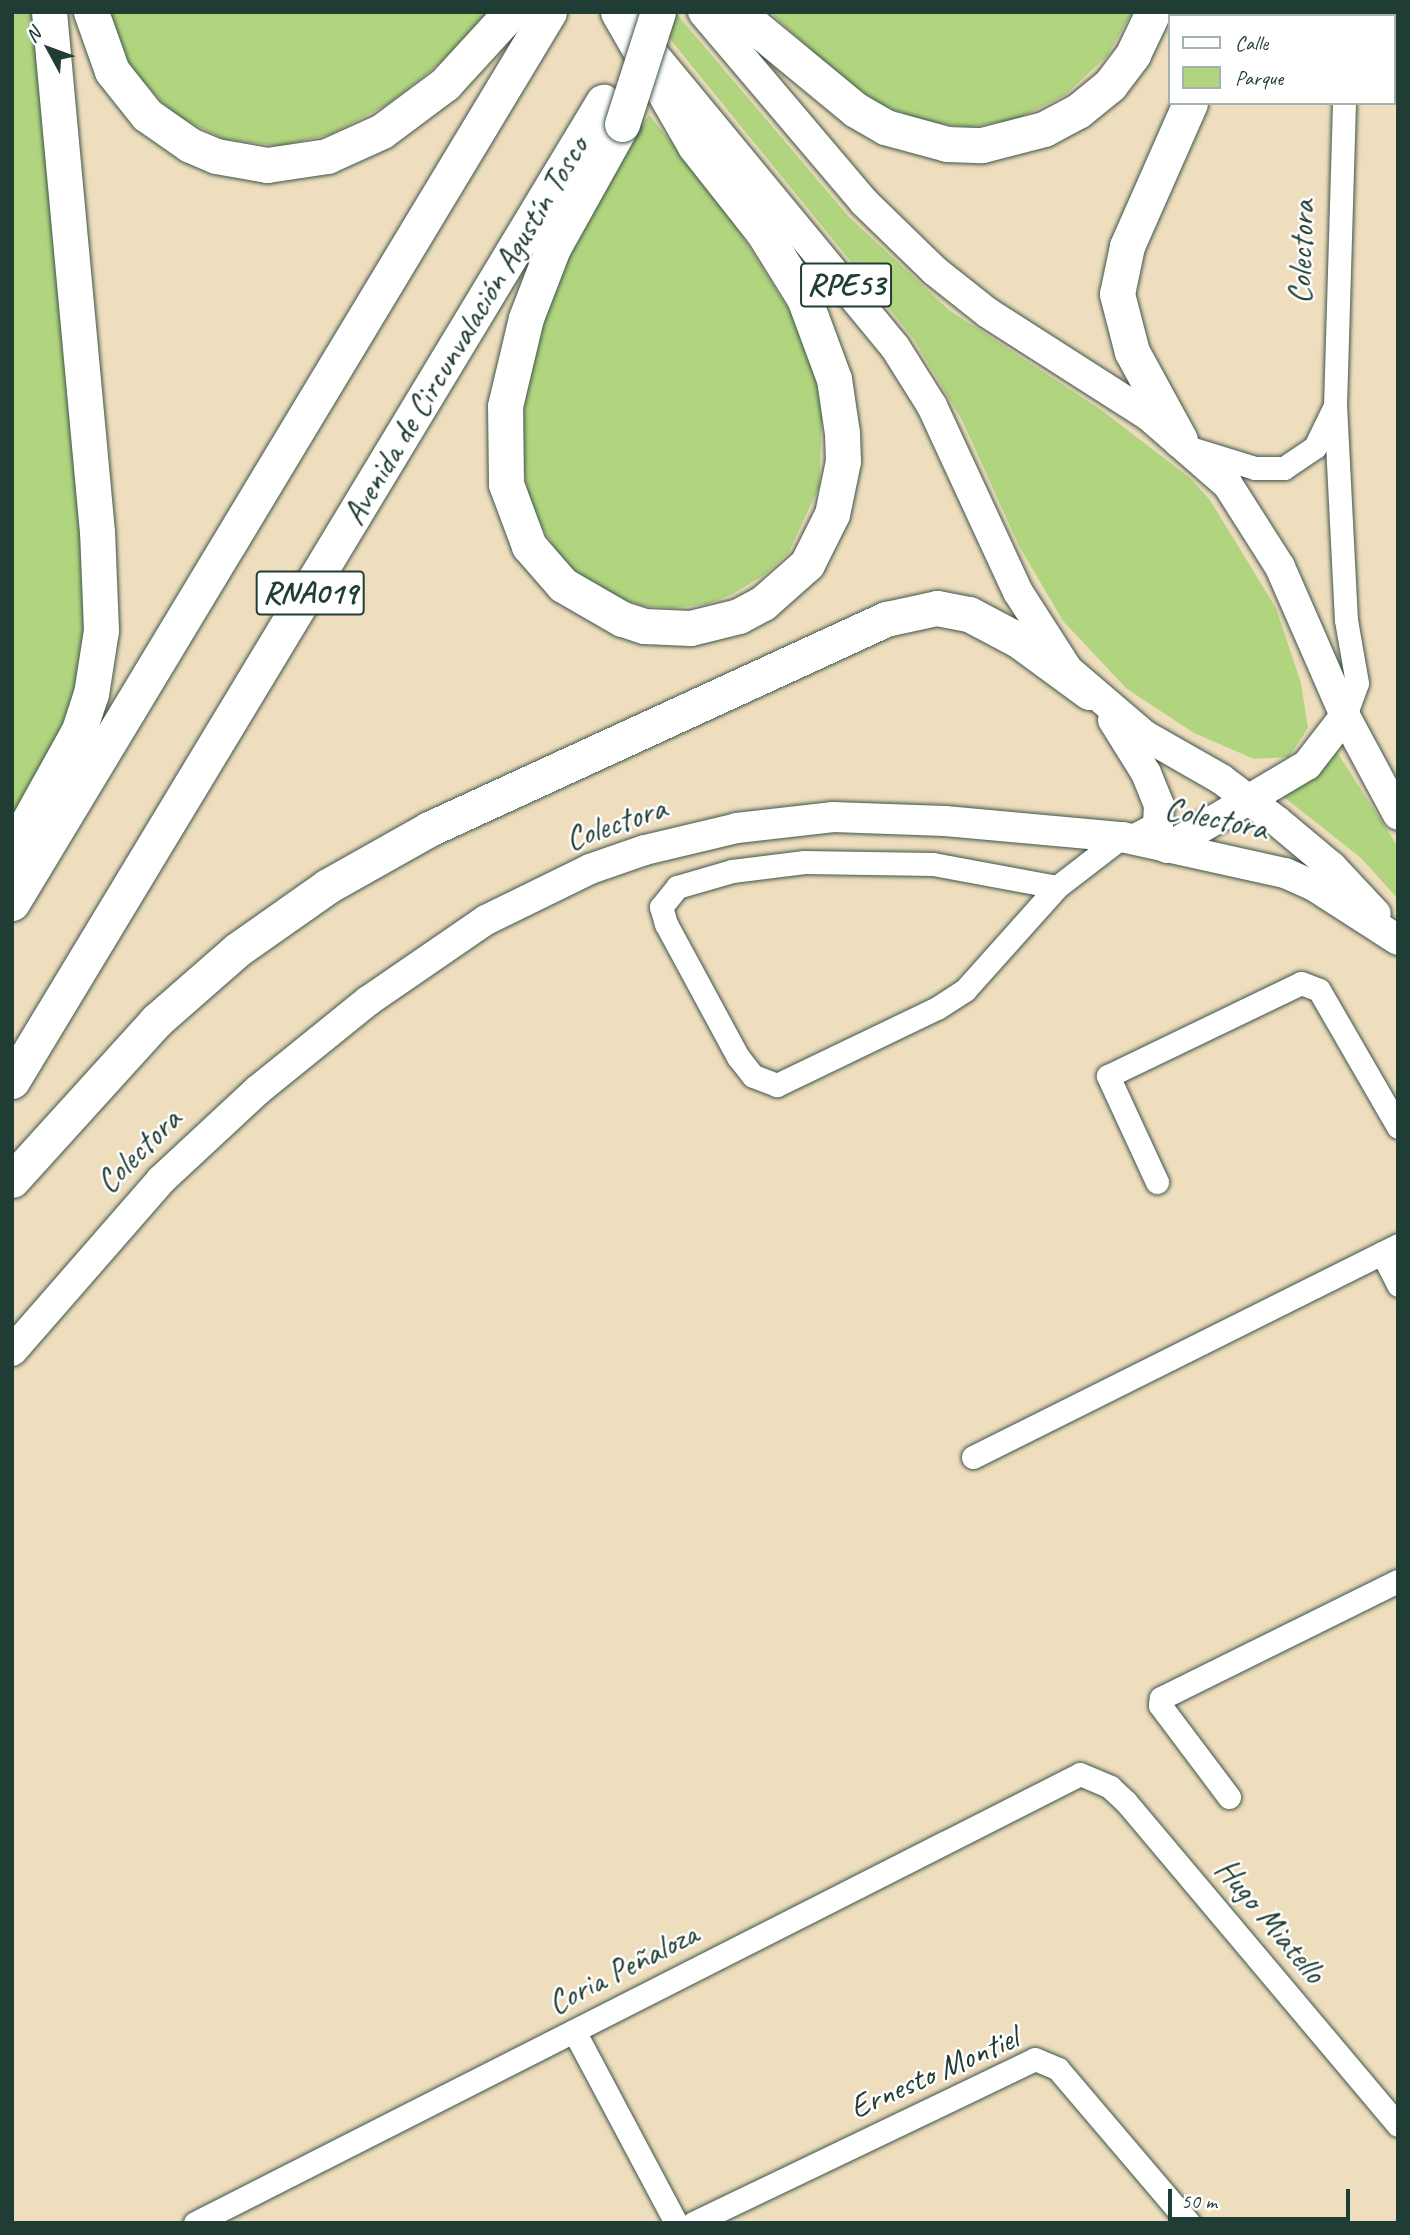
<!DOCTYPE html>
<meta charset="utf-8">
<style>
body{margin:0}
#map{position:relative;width:1410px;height:2235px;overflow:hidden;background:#efdebe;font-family:Caveat,sans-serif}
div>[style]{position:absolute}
.green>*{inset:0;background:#b1d57f}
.roads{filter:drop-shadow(0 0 2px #3e5549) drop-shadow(0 0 2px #3e5549)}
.minor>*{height:23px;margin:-11.5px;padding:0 11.5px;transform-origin:11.5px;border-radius:11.5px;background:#fff}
.major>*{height:30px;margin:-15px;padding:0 15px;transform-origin:15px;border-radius:15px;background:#fff}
.highway>*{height:35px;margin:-17.5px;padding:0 17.5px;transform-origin:17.5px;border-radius:17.5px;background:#fff}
.bridges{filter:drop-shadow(0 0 2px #3e5549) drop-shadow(0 0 2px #3e5549)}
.highway-bridge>*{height:35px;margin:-17.5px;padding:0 17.5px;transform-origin:17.5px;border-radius:17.5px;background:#fff}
span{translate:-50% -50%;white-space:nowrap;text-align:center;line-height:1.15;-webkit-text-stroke:5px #fff;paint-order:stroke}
.shield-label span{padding:2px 5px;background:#fff;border:2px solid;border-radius:5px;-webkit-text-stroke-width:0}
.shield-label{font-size:32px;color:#1f3d34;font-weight:700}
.street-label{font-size:33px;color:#1f3d34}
.frame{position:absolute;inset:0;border:14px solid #1f3d34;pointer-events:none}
.legend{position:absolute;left:1168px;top:14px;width:228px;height:91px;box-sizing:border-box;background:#fff;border:2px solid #a5b1ae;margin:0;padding:9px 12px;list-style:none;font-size:21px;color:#1f3d34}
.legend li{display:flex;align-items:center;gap:14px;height:35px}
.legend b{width:35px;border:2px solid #a5b1ae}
.north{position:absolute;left:14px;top:14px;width:70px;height:70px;-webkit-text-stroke:5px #fff;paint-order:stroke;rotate:311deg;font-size:19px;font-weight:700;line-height:28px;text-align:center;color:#1f3d34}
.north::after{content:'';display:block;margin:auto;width:24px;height:32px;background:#1f3d34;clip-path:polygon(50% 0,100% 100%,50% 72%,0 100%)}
.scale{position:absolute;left:1168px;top:2189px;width:182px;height:32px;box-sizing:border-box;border:4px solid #1f3d34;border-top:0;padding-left:9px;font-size:21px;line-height:24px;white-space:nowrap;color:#1f3d34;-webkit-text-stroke:5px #fff;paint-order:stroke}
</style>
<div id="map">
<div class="green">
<i style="clip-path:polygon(12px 12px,39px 12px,88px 582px,80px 664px,69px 710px,51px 758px,12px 820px)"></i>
<i style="clip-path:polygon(109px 12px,488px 12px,440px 63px,388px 104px,331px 134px,279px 146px,224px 139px,175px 115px,135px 74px,123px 54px)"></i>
<i style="clip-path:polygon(648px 12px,675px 12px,849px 217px,949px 310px,1100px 409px,1190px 478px,1210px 500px,1276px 608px,1301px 683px,1308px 728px,1289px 757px,1254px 759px,1194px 733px,1127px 689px,1063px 621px,1019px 546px,962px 420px,913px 338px)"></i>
<i style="clip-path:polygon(770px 12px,1132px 12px,1107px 56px,1065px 95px,1017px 119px,968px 127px,923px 121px,880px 104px,837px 74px)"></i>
<i style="clip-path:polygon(649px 115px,718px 198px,795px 320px,818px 385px,822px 416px,819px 487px,789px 552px,764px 575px,733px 594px,707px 604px,674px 608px,644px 606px,613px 596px,582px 578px,560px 558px,532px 509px,521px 458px,527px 379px,549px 303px,577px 238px)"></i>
<i style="clip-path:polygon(1337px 752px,1398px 847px,1398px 899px,1361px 858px,1280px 794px,1316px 777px)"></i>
</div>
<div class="roads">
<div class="minor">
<i style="left:1348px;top:16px;width:4px;rotate:-90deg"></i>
<i style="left:1344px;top:103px;width:301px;rotate:91.7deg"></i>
<i style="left:1335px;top:404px;width:216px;rotate:87.1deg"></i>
<i style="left:1346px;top:620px;width:64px;rotate:80.1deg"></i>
<i style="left:1357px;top:683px;width:35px;rotate:110deg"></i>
<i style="left:1190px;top:448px;width:68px;rotate:17.1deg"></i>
<i style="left:1255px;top:468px;width:29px"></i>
<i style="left:1284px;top:468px;width:37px;rotate:-34deg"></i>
<i style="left:1315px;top:447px;width:41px;rotate:-64.1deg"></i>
<i style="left:1057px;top:887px;width:138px;rotate:131.8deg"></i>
<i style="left:965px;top:990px;width:33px;rotate:147deg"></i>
<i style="left:937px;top:1008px;width:178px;rotate:154.3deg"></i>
<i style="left:777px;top:1085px;width:26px;rotate:-159deg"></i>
<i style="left:753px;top:1076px;width:24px;rotate:-128deg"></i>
<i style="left:738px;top:1057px;width:151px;rotate:-118.4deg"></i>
<i style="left:666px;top:924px;width:18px;rotate:-106deg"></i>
<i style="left:661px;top:907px;width:26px;rotate:-51deg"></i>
<i style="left:677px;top:887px;width:57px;rotate:-16.2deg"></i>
<i style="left:732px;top:871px;width:73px;rotate:-7.1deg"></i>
<i style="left:804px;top:862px;width:129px;rotate:0.9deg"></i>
<i style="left:933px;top:864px;width:126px;rotate:10.5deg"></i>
<i style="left:1057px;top:887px;width:82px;rotate:-37.6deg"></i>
<i style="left:1157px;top:1182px;width:117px;rotate:-114.8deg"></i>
<i style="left:1108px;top:1076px;width:214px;rotate:-25.7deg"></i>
<i style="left:1301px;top:983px;width:19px;rotate:21deg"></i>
<i style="left:1319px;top:990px;width:158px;rotate:60deg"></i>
<i style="left:1382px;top:1253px;width:36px;rotate:63deg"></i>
<i style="left:973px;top:1457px;width:475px;rotate:-26.5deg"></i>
<i style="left:1229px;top:1797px;width:115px;rotate:-126.9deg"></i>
<i style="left:1160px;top:1705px;width:7px;rotate:-82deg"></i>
<i style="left:1161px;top:1698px;width:264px;rotate:-26.3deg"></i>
<i style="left:574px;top:2031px;width:217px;rotate:62deg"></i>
<i style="left:195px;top:2223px;width:992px;rotate:-26.9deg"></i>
<i style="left:1080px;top:1774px;width:33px;rotate:23deg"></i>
<i style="left:1110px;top:1787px;width:22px;rotate:43deg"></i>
<i style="left:1126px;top:1802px;width:422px;rotate:49.9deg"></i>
<i style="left:693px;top:2223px;width:379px;rotate:-25.6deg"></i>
<i style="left:1035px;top:2059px;width:25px;rotate:23deg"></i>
<i style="left:1058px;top:2069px;width:202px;rotate:49.6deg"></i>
</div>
<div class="major">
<i style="left:703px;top:12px;width:249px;rotate:49.7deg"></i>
<i style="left:864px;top:202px;width:99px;rotate:44.2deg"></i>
<i style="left:935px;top:271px;width:68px;rotate:38.4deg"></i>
<i style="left:988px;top:313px;width:191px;rotate:32.6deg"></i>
<i style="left:1149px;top:416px;width:105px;rotate:41.1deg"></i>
<i style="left:1228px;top:485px;width:97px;rotate:57.6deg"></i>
<i style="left:1280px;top:567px;width:163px;rotate:66.4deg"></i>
<i style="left:1345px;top:716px;width:112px;rotate:61.8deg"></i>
<i style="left:655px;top:56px;width:377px;rotate:50.5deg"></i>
<i style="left:895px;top:347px;width:70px;rotate:57.9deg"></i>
<i style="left:932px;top:406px;width:205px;rotate:65.2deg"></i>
<i style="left:1018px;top:592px;width:93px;rotate:57.3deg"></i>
<i style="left:1068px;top:670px;width:100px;rotate:40.5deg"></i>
<i style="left:1144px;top:735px;width:89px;rotate:29.7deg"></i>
<i style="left:1221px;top:779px;width:70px;rotate:36.9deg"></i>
<i style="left:1277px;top:821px;width:72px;rotate:39.9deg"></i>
<i style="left:1332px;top:867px;width:64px;rotate:46.9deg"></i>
<i style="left:1113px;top:720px;width:62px;rotate:58.1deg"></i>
<i style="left:1146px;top:773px;width:35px;rotate:68deg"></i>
<i style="left:1159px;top:805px;width:22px;rotate:93deg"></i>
<i style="left:1158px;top:827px;width:26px;rotate:152deg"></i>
<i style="left:1167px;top:848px;width:163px;rotate:-30.7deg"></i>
<i style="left:1307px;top:765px;width:62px;rotate:-52.2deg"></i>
<i style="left:12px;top:1351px;width:227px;rotate:-48.9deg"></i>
<i style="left:161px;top:1180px;width:132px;rotate:-42.9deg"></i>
<i style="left:258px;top:1090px;width:141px;rotate:-39deg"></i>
<i style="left:368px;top:1001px;width:143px;rotate:-34.5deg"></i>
<i style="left:486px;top:920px;width:116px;rotate:-26.1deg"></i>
<i style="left:590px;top:869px;width:58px;rotate:-19.1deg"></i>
<i style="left:645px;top:850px;width:95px;rotate:-13.4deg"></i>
<i style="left:737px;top:828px;width:97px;rotate:-6.5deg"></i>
<i style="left:833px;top:817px;width:112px;rotate:2deg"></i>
<i style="left:945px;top:821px;width:178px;rotate:5.2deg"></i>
<i style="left:1122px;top:837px;width:167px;rotate:12.5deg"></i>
<i style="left:1285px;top:873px;width:32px;rotate:24deg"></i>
<i style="left:1314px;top:886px;width:100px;rotate:32.7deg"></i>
</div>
<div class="highway">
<i style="left:91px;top:12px;width:63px;rotate:70.4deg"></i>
<i style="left:112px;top:71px;width:56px;rotate:51.5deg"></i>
<i style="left:147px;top:115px;width:52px;rotate:34.9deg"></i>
<i style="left:190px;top:145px;width:28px;rotate:23deg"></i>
<i style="left:216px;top:156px;width:52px;rotate:10deg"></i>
<i style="left:267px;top:165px;width:61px;rotate:-8.5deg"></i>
<i style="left:327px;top:156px;width:60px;rotate:-24.4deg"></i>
<i style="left:382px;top:131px;width:79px;rotate:-36.7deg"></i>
<i style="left:445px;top:84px;width:98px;rotate:-47.5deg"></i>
<i style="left:618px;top:12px;width:155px;rotate:60.1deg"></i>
<i style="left:695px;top:146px;width:110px;rotate:51.7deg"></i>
<i style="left:763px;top:232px;width:78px;rotate:58.2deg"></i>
<i style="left:804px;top:298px;width:86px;rotate:69.7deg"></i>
<i style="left:834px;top:379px;width:55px;rotate:81.6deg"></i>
<i style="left:842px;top:433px;width:28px;rotate:88deg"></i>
<i style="left:843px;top:461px;width:54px;rotate:101.7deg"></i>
<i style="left:832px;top:514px;width:56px;rotate:116.6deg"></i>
<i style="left:807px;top:564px;width:59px;rotate:138.4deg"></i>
<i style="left:763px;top:603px;width:27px;rotate:152deg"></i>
<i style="left:739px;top:616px;width:50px;rotate:166.2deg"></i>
<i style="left:690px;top:628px;width:46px;rotate:-177.5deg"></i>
<i style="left:644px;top:626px;width:23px;rotate:-162deg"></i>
<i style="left:622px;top:619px;width:68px;rotate:-150deg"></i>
<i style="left:563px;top:585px;width:52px;rotate:-131.1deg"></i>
<i style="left:529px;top:546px;width:66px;rotate:-110.4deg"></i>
<i style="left:506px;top:484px;width:78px;rotate:-90.7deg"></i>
<i style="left:505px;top:406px;width:90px;rotate:-76.6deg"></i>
<i style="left:526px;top:318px;width:75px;rotate:-68.9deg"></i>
<i style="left:553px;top:248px;width:142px;rotate:-60.9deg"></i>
<i style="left:737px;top:12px;width:154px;rotate:39.5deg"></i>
<i style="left:856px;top:110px;width:34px;rotate:30deg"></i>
<i style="left:885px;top:127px;width:64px;rotate:15.3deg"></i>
<i style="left:947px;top:144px;width:35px;rotate:2deg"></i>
<i style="left:982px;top:145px;width:64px;rotate:-14.5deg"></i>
<i style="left:1044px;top:129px;width:38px;rotate:-28deg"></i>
<i style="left:1078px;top:111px;width:41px;rotate:-39.1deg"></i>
<i style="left:1110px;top:85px;width:39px;rotate:-53deg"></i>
<i style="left:1133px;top:54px;width:47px;rotate:-64.5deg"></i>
<i style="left:1221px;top:16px;width:4px;rotate:-76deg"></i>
<i style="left:1180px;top:440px;width:100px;rotate:-118.6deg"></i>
<i style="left:1132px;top:352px;width:60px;rotate:-104.5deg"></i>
<i style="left:1117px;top:294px;width:49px;rotate:-78.2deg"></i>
<i style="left:1127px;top:246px;width:156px;rotate:-66.2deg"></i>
<i style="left:12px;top:851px;width:138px;rotate:-61deg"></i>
<i style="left:79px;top:730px;width:38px;rotate:-72deg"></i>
<i style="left:91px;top:694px;width:65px;rotate:-81.1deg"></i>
<i style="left:101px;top:630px;width:98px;rotate:-92.3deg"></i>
<i style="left:97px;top:532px;width:522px;rotate:-95.27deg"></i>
<i style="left:12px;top:903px;width:1040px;rotate:-58.92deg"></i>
<i style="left:12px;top:1081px;width:1144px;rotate:-58.88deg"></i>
<i style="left:12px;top:1180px;width:215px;rotate:-47.8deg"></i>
<i style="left:156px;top:1021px;width:108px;rotate:-41.2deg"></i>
<i style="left:237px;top:950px;width:111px;rotate:-35.1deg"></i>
<i style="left:328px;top:886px;width:116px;rotate:-29.4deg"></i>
<i style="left:429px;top:829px;width:503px;rotate:-24.68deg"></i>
<i style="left:886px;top:619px;width:52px;rotate:-12.2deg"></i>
<i style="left:937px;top:608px;width:33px;rotate:11deg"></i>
<i style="left:969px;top:614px;width:55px;rotate:28deg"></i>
<i style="left:1018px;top:640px;width:88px;rotate:36.2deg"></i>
</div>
</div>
<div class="bridges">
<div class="highway-bridge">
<i style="left:622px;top:124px;width:118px;rotate:-72.2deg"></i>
</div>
</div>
<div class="shield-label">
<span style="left:846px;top:285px">RPE53</span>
<span style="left:310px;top:593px">RNA019</span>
</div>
<div class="street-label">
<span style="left:1302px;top:252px;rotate:-88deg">Colectora</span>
<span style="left:466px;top:331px;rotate:-59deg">Avenida de Circunvalación Agustín Tosco</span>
<span style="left:1216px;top:819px;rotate:12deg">Colectora</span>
<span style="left:616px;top:824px;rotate:-19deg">Colectora</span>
<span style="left:139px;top:1151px;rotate:-45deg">Colectora</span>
<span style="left:1270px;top:1921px;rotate:50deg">Hugo Miatello</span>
<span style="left:623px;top:1969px;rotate:-27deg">Coria Peñaloza</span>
<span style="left:934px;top:2073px;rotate:-24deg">Ernesto Montiel</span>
</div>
<div class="frame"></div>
<ul class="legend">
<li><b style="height:9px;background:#fff"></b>Calle</li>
<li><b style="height:19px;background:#b1d57f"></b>Parque</li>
</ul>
<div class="north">N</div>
<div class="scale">50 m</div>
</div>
